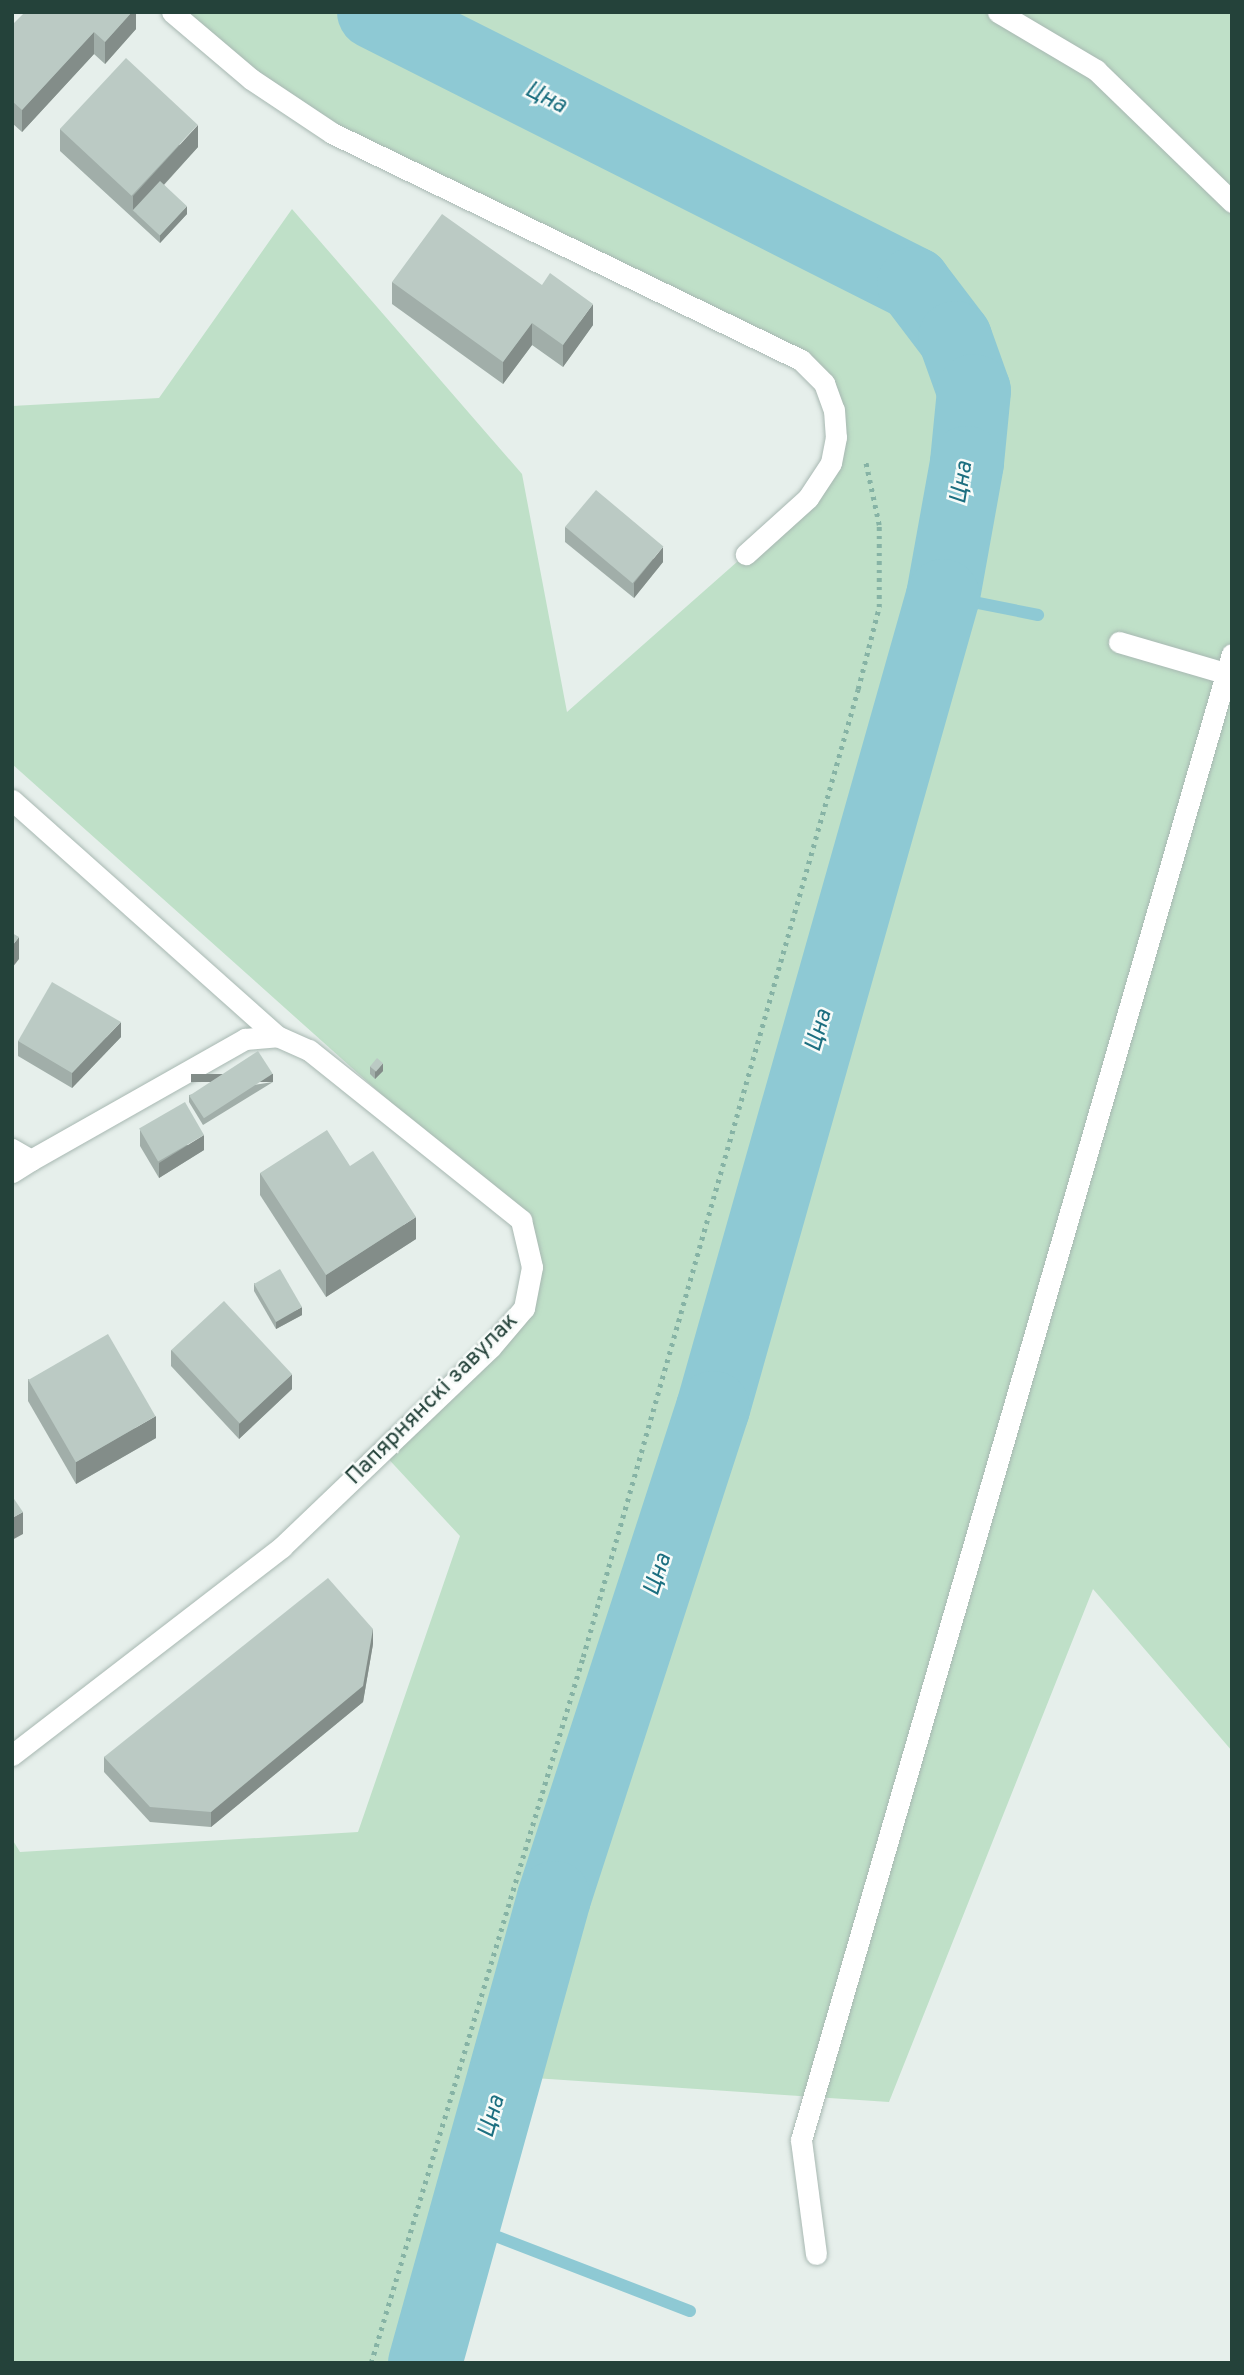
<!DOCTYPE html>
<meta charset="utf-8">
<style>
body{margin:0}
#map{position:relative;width:1244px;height:2375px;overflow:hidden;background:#e6efeb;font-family:Overpass,sans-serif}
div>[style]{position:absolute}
.green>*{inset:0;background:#bfe0c8}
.stream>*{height:12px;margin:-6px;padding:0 6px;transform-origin:6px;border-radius:6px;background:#8ec9d4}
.river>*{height:74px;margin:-37px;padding:0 37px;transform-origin:37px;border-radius:37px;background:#8ec9d4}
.path>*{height:4.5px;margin-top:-2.25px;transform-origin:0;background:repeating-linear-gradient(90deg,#86b3a5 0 3.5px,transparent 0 8.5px)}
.roads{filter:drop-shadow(0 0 2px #a8b8b2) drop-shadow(0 0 2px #a8b8b2)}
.service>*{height:21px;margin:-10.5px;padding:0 10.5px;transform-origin:10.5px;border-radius:10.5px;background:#fff}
.minor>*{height:21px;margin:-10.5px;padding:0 10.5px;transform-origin:10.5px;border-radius:10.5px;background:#fff}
.wall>*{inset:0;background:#a1aea9}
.shaded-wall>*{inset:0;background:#838d89;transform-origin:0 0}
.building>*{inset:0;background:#bbcac4;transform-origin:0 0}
span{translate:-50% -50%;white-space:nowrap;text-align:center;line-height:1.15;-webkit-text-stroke:5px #f7fbf9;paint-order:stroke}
.street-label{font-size:23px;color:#24423a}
.water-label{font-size:24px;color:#1c6f80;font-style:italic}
.frame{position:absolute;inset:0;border:14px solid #24423a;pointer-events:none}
</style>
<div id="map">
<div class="green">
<i style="clip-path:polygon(172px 12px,1232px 12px,1232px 1751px,1093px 1589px,889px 2102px,505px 2076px,425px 2363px,12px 2363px,12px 1839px,20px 1852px,358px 1832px,460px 1536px,382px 1452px,524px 1308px,521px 1219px,12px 764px,12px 406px,159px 398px,292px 209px,522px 474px,567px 712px,746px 554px,831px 463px,824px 383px,398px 168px)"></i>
</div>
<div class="stream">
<i style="left:943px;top:596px;width:97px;rotate:11.3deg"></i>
<i style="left:467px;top:2225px;width:239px;rotate:21.1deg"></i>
</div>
<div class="river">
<i style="left:374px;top:12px;width:605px;rotate:26.73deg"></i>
<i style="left:914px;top:284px;width:68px;rotate:52.8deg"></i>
<i style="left:955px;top:338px;width:56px;rotate:70.3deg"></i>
<i style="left:974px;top:391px;width:72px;rotate:95.6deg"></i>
<i style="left:967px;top:463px;width:135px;rotate:100.2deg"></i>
<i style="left:943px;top:596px;width:844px;rotate:105.81deg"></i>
<i style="left:713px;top:1408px;width:515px;rotate:107.98deg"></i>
<i style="left:554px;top:1898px;width:483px;rotate:105.5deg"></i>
</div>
<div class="path">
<i style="left:371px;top:2363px;width:737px;rotate:-73.29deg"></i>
<i style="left:583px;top:1657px;width:1006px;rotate:-74.14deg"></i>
<i style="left:858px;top:689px;width:85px;rotate:-75.6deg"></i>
<i style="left:879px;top:607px;width:82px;rotate:-90deg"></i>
<i style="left:879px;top:525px;width:67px;rotate:-102deg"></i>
</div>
<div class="roads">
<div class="service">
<i style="left:172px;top:12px;width:104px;rotate:40.3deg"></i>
<i style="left:251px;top:79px;width:97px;rotate:33.7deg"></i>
<i style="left:332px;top:133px;width:521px;rotate:25.83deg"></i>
<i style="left:801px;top:360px;width:33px;rotate:45deg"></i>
<i style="left:824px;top:383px;width:29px;rotate:70deg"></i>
<i style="left:834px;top:410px;width:27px;rotate:86deg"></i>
<i style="left:836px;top:437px;width:26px;rotate:101deg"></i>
<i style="left:831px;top:463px;width:42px;rotate:123.3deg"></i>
<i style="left:808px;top:498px;width:84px;rotate:137.9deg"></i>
<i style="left:998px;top:12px;width:114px;rotate:30.6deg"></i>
<i style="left:1096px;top:70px;width:190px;rotate:44.1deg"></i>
<i style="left:1119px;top:642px;width:110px;rotate:16.3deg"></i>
<i style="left:12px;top:800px;width:355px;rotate:41.7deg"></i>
<i style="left:12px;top:1172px;width:22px;rotate:-32deg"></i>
<i style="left:816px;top:2254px;width:115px;rotate:-97.5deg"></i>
<i style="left:801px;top:2140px;width:1547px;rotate:-73.83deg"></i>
</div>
<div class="minor">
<i style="left:12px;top:1149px;width:22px;rotate:30deg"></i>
<i style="left:31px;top:1160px;width:246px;rotate:-29.5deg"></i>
<i style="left:245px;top:1039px;width:32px;rotate:-5deg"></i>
<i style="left:277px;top:1036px;width:35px;rotate:24deg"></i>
<i style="left:309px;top:1050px;width:272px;rotate:38.7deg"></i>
<i style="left:521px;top:1220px;width:48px;rotate:76.8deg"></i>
<i style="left:532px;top:1267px;width:42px;rotate:101deg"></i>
<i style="left:524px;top:1308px;width:52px;rotate:130.4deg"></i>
<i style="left:490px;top:1348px;width:288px;rotate:136.3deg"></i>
<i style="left:282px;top:1547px;width:341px;rotate:142.4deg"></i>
</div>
</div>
<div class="wall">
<i style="clip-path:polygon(136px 12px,136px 29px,105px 64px,94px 54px,22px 132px,12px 123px,12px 25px)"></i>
<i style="clip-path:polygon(60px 129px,198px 147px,164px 185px,187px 214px,160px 243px,60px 151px)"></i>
<i style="clip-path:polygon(392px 282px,593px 325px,563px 367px,532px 345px,503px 384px,392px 304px)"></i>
<i style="clip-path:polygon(565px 527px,663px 562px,634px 598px,565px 542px)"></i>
<i style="clip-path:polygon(121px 1037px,72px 1088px,18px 1056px,18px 1041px)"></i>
<i style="clip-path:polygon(370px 1066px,383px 1071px,375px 1079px,370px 1074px)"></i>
<i style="clip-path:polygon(273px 1082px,203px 1125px,189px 1102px,189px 1095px)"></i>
<i style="clip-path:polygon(140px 1130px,204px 1150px,159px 1178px,140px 1146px)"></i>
<i style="clip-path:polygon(350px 1166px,416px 1239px,326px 1297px,260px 1195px,260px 1173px)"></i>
<i style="clip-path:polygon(254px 1283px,302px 1315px,276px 1329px,254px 1291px)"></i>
<i style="clip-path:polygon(171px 1350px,292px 1389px,239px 1439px,171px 1366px)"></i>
<i style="clip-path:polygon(28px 1379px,156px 1438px,76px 1484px,28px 1401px)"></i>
<i style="clip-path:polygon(373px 1644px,363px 1702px,211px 1827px,150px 1822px,104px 1772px,104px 1757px)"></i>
</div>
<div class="shaded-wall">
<i style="clip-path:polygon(132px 12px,136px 12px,136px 29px,105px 64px,105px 42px)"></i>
<i style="clip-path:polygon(94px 32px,94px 54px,22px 132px,22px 110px)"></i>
<i style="clip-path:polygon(198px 125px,198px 147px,137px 214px,133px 210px,133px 196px)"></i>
<i style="clip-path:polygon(187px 206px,187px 214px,160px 243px,160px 235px)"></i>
<i style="clip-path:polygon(593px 304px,593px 325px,563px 367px,563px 345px)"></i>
<i style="clip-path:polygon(532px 323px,532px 345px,503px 384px,503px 362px)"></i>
<i style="clip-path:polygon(663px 547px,663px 562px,634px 598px,634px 583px)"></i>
<i style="clip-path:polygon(19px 937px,19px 959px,12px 968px,12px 946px)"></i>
<i style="clip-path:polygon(121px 1022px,121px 1037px,72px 1088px,72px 1073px)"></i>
<i style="clip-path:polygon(383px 1063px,383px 1071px,375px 1079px,375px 1072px)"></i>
<i style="left:273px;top:1074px;width:8px;height:82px;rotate:90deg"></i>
<i style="clip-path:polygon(204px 1135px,204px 1150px,159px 1178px,159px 1163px)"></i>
<i style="clip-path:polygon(416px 1217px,416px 1239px,326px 1297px,326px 1275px)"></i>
<i style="clip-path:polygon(302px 1307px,302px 1315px,276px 1329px,276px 1321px)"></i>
<i style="clip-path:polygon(292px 1374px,292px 1389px,239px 1439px,239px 1424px)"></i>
<i style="clip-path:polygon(156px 1416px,156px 1438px,76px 1484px,76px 1462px)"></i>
<i style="clip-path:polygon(23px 1512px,23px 1534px,12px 1540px,12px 1518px)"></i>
<i style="clip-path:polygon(373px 1629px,373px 1644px,363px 1702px,211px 1827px,211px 1812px)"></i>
</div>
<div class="building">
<i style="clip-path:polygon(25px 12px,132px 12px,105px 42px,94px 32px,22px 110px,12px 101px,12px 25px)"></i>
<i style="left:126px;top:58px;width:98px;height:97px;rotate:43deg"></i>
<i style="left:160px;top:181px;width:37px;height:40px;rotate:43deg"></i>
<i style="clip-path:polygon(442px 214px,542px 285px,550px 273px,593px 304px,563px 345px,532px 323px,503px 362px,392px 282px)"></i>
<i style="left:596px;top:490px;width:88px;height:48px;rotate:40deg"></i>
<i style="clip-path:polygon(12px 933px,19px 937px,12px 946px)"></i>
<i style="clip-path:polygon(52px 982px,121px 1022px,72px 1073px,18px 1041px)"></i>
<i style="left:258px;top:1051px;width:27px;height:82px;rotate:57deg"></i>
<i style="left:377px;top:1058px;width:8px;height:11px;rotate:40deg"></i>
<i style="left:185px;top:1102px;width:38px;height:53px;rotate:60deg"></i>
<i style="clip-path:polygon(327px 1130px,350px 1166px,373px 1151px,416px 1217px,326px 1275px,260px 1173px)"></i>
<i style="left:280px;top:1269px;width:44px;height:30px;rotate:60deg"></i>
<i style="left:224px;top:1301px;width:100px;height:72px;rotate:47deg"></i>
<i style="left:108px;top:1334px;width:95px;height:92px;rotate:60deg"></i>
<i style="clip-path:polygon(12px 1496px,23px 1512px,12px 1518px)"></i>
<i style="clip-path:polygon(328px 1578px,373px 1629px,363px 1686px,211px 1812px,150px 1807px,104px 1757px)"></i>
</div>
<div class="street-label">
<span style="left:433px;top:1400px;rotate:-45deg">Папярнянскі завулак</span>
</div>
<div class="water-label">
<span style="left:545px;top:99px;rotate:27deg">Цна</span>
<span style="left:963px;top:483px;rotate:-81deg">Цна</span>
<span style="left:820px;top:1031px;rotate:-74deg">Цна</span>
<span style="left:659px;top:1575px;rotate:-72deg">Цна</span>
<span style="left:493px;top:2117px;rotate:-74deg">Цна</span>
</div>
<div class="frame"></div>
</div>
